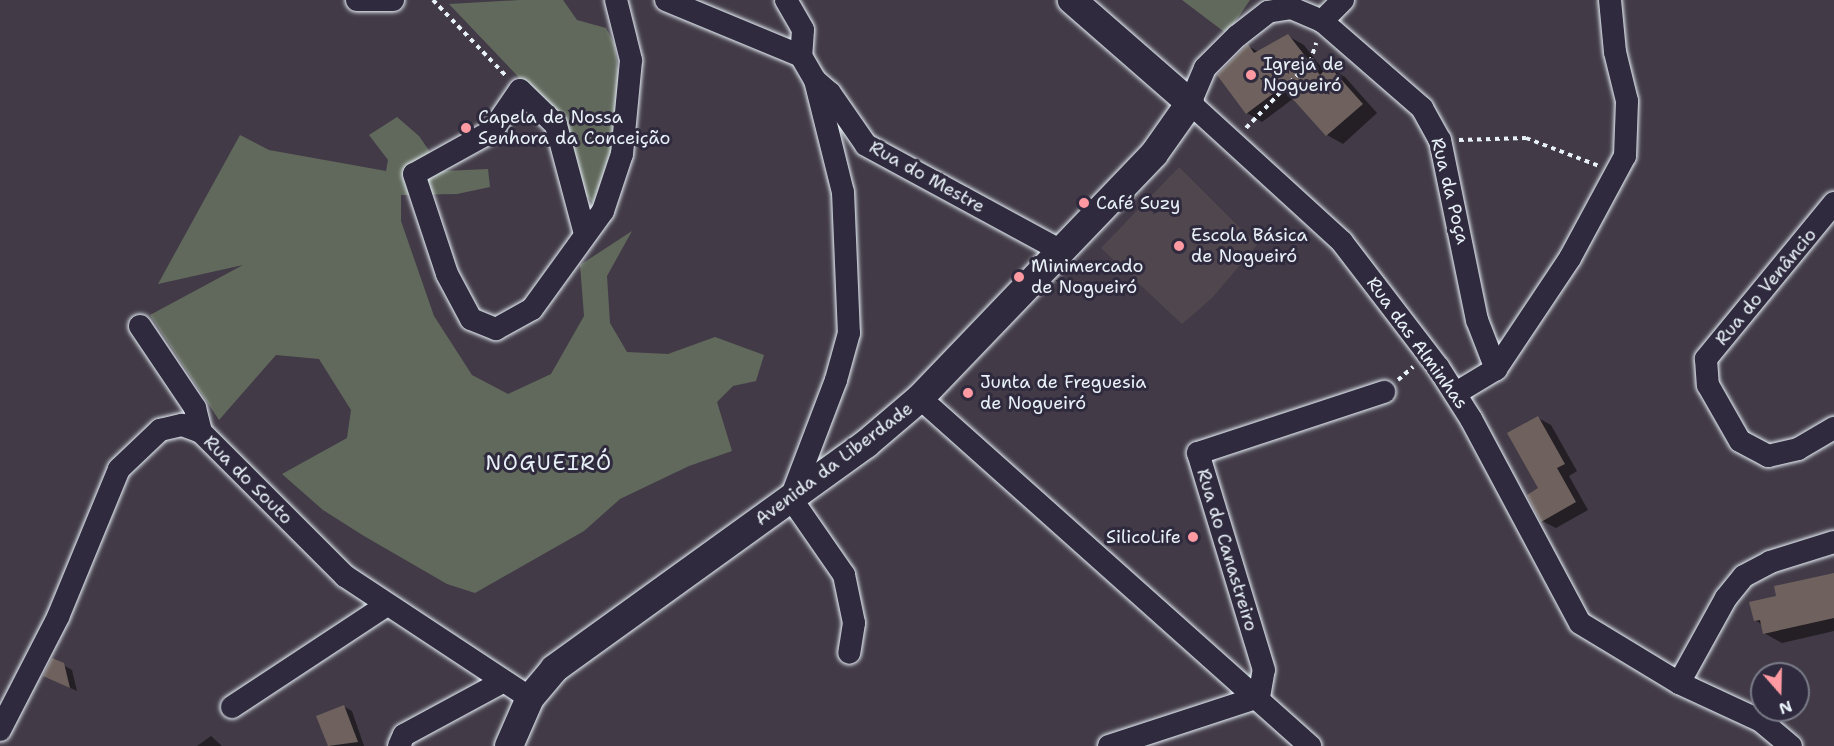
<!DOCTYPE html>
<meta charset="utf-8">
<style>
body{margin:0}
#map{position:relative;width:1834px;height:746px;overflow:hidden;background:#423b47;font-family:"Shantell Sans",sans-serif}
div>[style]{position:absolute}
.built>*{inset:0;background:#50474e}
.green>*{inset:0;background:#61695c}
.shadow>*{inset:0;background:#0007}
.building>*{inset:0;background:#6f625e}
.path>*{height:4px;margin-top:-2px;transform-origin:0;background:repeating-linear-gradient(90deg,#e8f1f8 0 4.5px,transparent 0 9px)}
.roads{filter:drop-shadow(0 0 2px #e8f1f8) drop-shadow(0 0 2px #e8f1f8)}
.minor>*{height:22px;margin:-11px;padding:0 11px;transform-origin:11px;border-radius:11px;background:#2f2a3d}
.tertiary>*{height:28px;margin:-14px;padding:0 14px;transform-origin:14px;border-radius:14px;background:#2f2a3d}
.dots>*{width:16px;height:16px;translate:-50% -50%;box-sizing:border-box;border:3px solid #2f2a3d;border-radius:50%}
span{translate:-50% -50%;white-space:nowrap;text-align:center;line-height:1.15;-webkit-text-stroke:6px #2f2a3d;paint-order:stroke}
.poi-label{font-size:18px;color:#e8f1f8}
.left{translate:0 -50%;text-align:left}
.right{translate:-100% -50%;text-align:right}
.street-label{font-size:18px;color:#e8f1f8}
.quarter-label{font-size:21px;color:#e8f1f8;letter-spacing:1.5px}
.north{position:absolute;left:1750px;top:662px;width:60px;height:60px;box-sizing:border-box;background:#2f2a3d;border:2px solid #797a88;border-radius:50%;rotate:160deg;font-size:16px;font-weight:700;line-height:24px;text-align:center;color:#e8f1f8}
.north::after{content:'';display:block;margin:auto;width:21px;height:27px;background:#ff9aa2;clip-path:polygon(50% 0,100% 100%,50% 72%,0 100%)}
</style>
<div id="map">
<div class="built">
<i style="clip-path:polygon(1179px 167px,1257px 245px,1212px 298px,1182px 324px,1101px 248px)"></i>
</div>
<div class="green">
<i style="clip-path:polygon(520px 0,563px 0,577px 20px,606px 28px,615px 45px,619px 79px,612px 159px,596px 206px,582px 191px,529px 88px,449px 4px)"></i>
<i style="clip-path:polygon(1182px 0,1250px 0,1227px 34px)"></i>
<i style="clip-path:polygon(397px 117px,419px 136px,443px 171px,488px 169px,490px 187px,457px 194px,401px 195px,401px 221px,434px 316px,472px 375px,508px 394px,551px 374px,584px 316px,580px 265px,632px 231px,607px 276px,610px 323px,627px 352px,668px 354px,715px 337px,764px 355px,756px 381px,733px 386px,717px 402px,732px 451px,689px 466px,620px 499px,584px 531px,475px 593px,447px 584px,364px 536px,323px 510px,282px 474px,347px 438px,351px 410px,319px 359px,276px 355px,219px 420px,150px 315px,243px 265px,158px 284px,240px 135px,269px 150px,386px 171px,388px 160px,369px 135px)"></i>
</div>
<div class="shadow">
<i style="clip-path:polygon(1288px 36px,1304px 45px,1325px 72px,1330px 68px,1345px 77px,1377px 113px,1343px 144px,1327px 135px,1294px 98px,1262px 122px,1247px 113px,1248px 46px,1259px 52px)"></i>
<i style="clip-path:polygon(1538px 418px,1551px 425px,1577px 471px,1569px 476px,1588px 510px,1556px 528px,1542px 521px)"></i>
<i style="clip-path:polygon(1834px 574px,1834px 631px,1782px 643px,1764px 633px,1761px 624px,1755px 620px,1778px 598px)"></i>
<i style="clip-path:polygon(63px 665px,72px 670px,77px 691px,45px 676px)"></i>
<i style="clip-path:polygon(343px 706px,352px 711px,364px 746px,329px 746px,318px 716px)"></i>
<i style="clip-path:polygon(211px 736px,222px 746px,197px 746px)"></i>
</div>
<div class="building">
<i style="clip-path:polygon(1288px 34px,1320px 75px,1329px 66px,1363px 104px,1326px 136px,1282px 87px,1246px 114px,1217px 75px,1248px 44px,1254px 53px)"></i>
<i style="clip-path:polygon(1538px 416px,1565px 464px,1557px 468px,1576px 502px,1541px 522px,1527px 495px,1538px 488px,1507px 433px)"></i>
<i style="clip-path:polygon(1834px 573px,1834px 618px,1763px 634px,1760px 620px,1754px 621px,1749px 602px,1776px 596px,1774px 586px)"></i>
<i style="clip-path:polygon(52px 658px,64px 663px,70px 688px,43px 676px)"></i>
<i style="clip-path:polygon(344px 705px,358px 742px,328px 746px,316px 716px)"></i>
</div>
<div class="path">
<i style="left:433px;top:0;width:107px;rotate:46.1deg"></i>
<i style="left:1246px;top:128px;width:92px;rotate:-45.9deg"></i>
<i style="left:1310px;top:62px;width:20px;rotate:-72deg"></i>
<i style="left:1459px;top:140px;width:67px;rotate:-1.7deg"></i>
<i style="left:1526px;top:138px;width:78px;rotate:21deg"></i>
<i style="left:1398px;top:380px;width:20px;rotate:-41deg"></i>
</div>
<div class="roads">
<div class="minor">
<i style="left:357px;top:0;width:36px"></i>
<i style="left:666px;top:0;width:146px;rotate:22.5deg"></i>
<i style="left:801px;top:56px;width:28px;rotate:60deg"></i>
<i style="left:815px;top:80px;width:115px;rotate:76deg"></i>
<i style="left:843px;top:192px;width:141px;rotate:87.6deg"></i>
<i style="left:849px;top:333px;width:49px;rotate:105.5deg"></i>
<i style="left:836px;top:380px;width:123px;rotate:110.9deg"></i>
<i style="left:786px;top:0;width:34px;rotate:60deg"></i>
<i style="left:803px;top:30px;width:26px;rotate:94deg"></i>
<i style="left:1343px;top:0;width:30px;rotate:135deg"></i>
<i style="left:1322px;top:21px;width:33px;rotate:-157deg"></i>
<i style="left:1292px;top:8px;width:24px;rotate:171deg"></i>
<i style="left:1268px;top:12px;width:39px;rotate:142deg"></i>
<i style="left:1237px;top:36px;width:45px;rotate:135deg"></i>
<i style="left:1205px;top:68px;width:38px;rotate:113deg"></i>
<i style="left:1190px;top:103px;width:206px;rotate:42.4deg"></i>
<i style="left:1342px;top:242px;width:158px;rotate:52.5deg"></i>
<i style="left:1438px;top:367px;width:62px;rotate:57.6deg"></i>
<i style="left:1471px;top:419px;width:231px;rotate:61.9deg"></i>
<i style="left:1580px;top:623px;width:116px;rotate:31.2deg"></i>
<i style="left:1679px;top:683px;width:90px;rotate:24.9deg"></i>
<i style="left:1761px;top:721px;width:39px;rotate:40deg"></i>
<i style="left:1322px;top:21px;width:133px;rotate:41deg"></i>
<i style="left:1422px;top:108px;width:37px;rotate:61deg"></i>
<i style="left:1440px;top:140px;width:184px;rotate:78.4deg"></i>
<i style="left:1477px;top:320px;width:53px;rotate:68.8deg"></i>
<i style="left:816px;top:81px;width:18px;rotate:41deg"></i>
<i style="left:830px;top:93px;width:63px;rotate:55.3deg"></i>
<i style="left:866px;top:145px;width:222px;rotate:28.5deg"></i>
<i style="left:1834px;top:203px;width:202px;rotate:129.4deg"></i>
<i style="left:1706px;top:359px;width:26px;rotate:86deg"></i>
<i style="left:1708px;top:385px;width:64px;rotate:60.3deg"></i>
<i style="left:1740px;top:441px;width:32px;rotate:28deg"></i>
<i style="left:1768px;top:456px;width:31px;rotate:-13deg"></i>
<i style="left:1798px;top:449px;width:42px;rotate:-30.3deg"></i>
<i style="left:585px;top:234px;width:113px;rotate:-104.9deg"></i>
<i style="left:556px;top:125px;width:50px;rotate:-135.8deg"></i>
<i style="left:520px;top:90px;width:50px;rotate:124.3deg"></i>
<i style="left:492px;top:131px;width:89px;rotate:151.1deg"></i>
<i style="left:414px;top:174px;width:105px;rotate:71.7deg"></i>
<i style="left:447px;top:274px;width:51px;rotate:61.9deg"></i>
<i style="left:471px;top:319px;width:27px;rotate:22deg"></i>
<i style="left:496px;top:329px;width:41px;rotate:-29.1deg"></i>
<i style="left:532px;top:309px;width:121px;rotate:-54.1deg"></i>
<i style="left:603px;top:211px;width:60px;rotate:-71.6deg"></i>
<i style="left:622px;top:154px;width:94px;rotate:-84.5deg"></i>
<i style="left:631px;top:60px;width:62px;rotate:-104deg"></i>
<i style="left:140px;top:326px;width:99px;rotate:56.1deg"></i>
<i style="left:195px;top:408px;width:25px;rotate:76deg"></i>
<i style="left:1456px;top:393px;width:47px;rotate:-31deg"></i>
<i style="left:1496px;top:369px;width:133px;rotate:-56.3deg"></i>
<i style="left:1570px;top:258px;width:116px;rotate:-61.7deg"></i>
<i style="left:1625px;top:156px;width:55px;rotate:-87.9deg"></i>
<i style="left:1627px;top:101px;width:50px;rotate:-103.8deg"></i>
<i style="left:1615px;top:52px;width:52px;rotate:-95.5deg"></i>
<i style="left:920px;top:398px;width:523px;rotate:41.74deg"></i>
<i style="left:790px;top:497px;width:95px;rotate:55.3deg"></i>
<i style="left:844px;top:575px;width:49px;rotate:78.2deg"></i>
<i style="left:854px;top:623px;width:30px;rotate:99deg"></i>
<i style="left:1679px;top:683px;width:97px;rotate:-61.1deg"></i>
<i style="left:1726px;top:598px;width:28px;rotate:-51deg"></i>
<i style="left:1744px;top:576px;width:30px;rotate:-28deg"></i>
<i style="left:1770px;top:562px;width:67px;rotate:-17.4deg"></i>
<i style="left:1259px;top:697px;width:27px;rotate:-80deg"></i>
<i style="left:1264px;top:670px;width:227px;rotate:-106.9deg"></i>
<i style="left:1198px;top:453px;width:196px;rotate:-18.2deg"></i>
<i style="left:232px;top:707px;width:183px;rotate:-33.4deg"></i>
<i style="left:0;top:730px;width:127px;rotate:-62.8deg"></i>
<i style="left:58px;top:617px;width:160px;rotate:-67.6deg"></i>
<i style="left:119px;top:469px;width:57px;rotate:-43.6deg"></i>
<i style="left:160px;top:430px;width:23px;rotate:-13deg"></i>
<i style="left:182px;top:425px;width:20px;rotate:20deg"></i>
<i style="left:201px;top:432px;width:204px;rotate:45deg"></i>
<i style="left:345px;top:576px;width:222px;rotate:33.4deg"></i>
<i style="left:399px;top:746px;width:12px;rotate:-66deg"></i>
<i style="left:404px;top:735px;width:111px;rotate:-28.4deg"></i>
<i style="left:1109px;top:746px;width:158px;rotate:-18.1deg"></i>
</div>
<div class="tertiary">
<i style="left:509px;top:746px;width:52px;rotate:-66.4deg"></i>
<i style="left:530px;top:698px;width:38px;rotate:-50deg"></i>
<i style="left:554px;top:669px;width:385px;rotate:-35.8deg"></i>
<i style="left:866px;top:444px;width:71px;rotate:-40.4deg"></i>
<i style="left:920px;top:398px;width:338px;rotate:-46.2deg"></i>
<i style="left:1154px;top:154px;width:62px;rotate:-54.8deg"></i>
<i style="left:1190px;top:103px;width:157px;rotate:-138.9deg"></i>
</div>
</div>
<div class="dots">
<i style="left:1251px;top:75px;background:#ff9aa2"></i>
<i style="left:466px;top:128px;background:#ff9aa2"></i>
<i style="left:1084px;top:203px;background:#ff9aa2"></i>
<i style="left:1179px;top:246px;background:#ff9aa2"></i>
<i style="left:1019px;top:277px;background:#ff9aa2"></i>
<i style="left:968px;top:393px;background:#ff9aa2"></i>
<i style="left:1193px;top:537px;background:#ff9aa2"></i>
</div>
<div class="poi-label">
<span class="left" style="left:1263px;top:75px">Igreja de<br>Nogueiró</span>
<span class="left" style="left:478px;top:128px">Capela de Nossa<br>Senhora da Conceição</span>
<span class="left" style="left:1096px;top:203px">Café Suzy</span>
<span class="left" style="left:1191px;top:246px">Escola Básica<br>de Nogueiró</span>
<span class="left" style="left:1031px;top:277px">Minimercado<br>de Nogueiró</span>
<span class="left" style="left:980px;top:393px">Junta de Freguesia<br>de Nogueiró</span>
<span class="right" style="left:1181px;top:537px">SilicoLife</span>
</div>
<div class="street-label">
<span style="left:927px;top:177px;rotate:29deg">Rua do Mestre</span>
<span style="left:1450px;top:191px;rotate:76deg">Rua da Poça</span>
<span style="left:1766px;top:287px;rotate:-50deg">Rua do Venâncio</span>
<span style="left:1417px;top:343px;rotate:54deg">Rua das Alminhas</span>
<span style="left:834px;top:464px;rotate:-37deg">Avenida da Liberdade</span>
<span style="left:248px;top:480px;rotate:45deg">Rua do Souto</span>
<span style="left:1227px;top:550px;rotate:73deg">Rua do Canastreiro</span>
</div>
<div class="quarter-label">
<span style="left:549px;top:463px">NOGUEIRÓ</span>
</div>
<div class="north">N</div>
</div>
